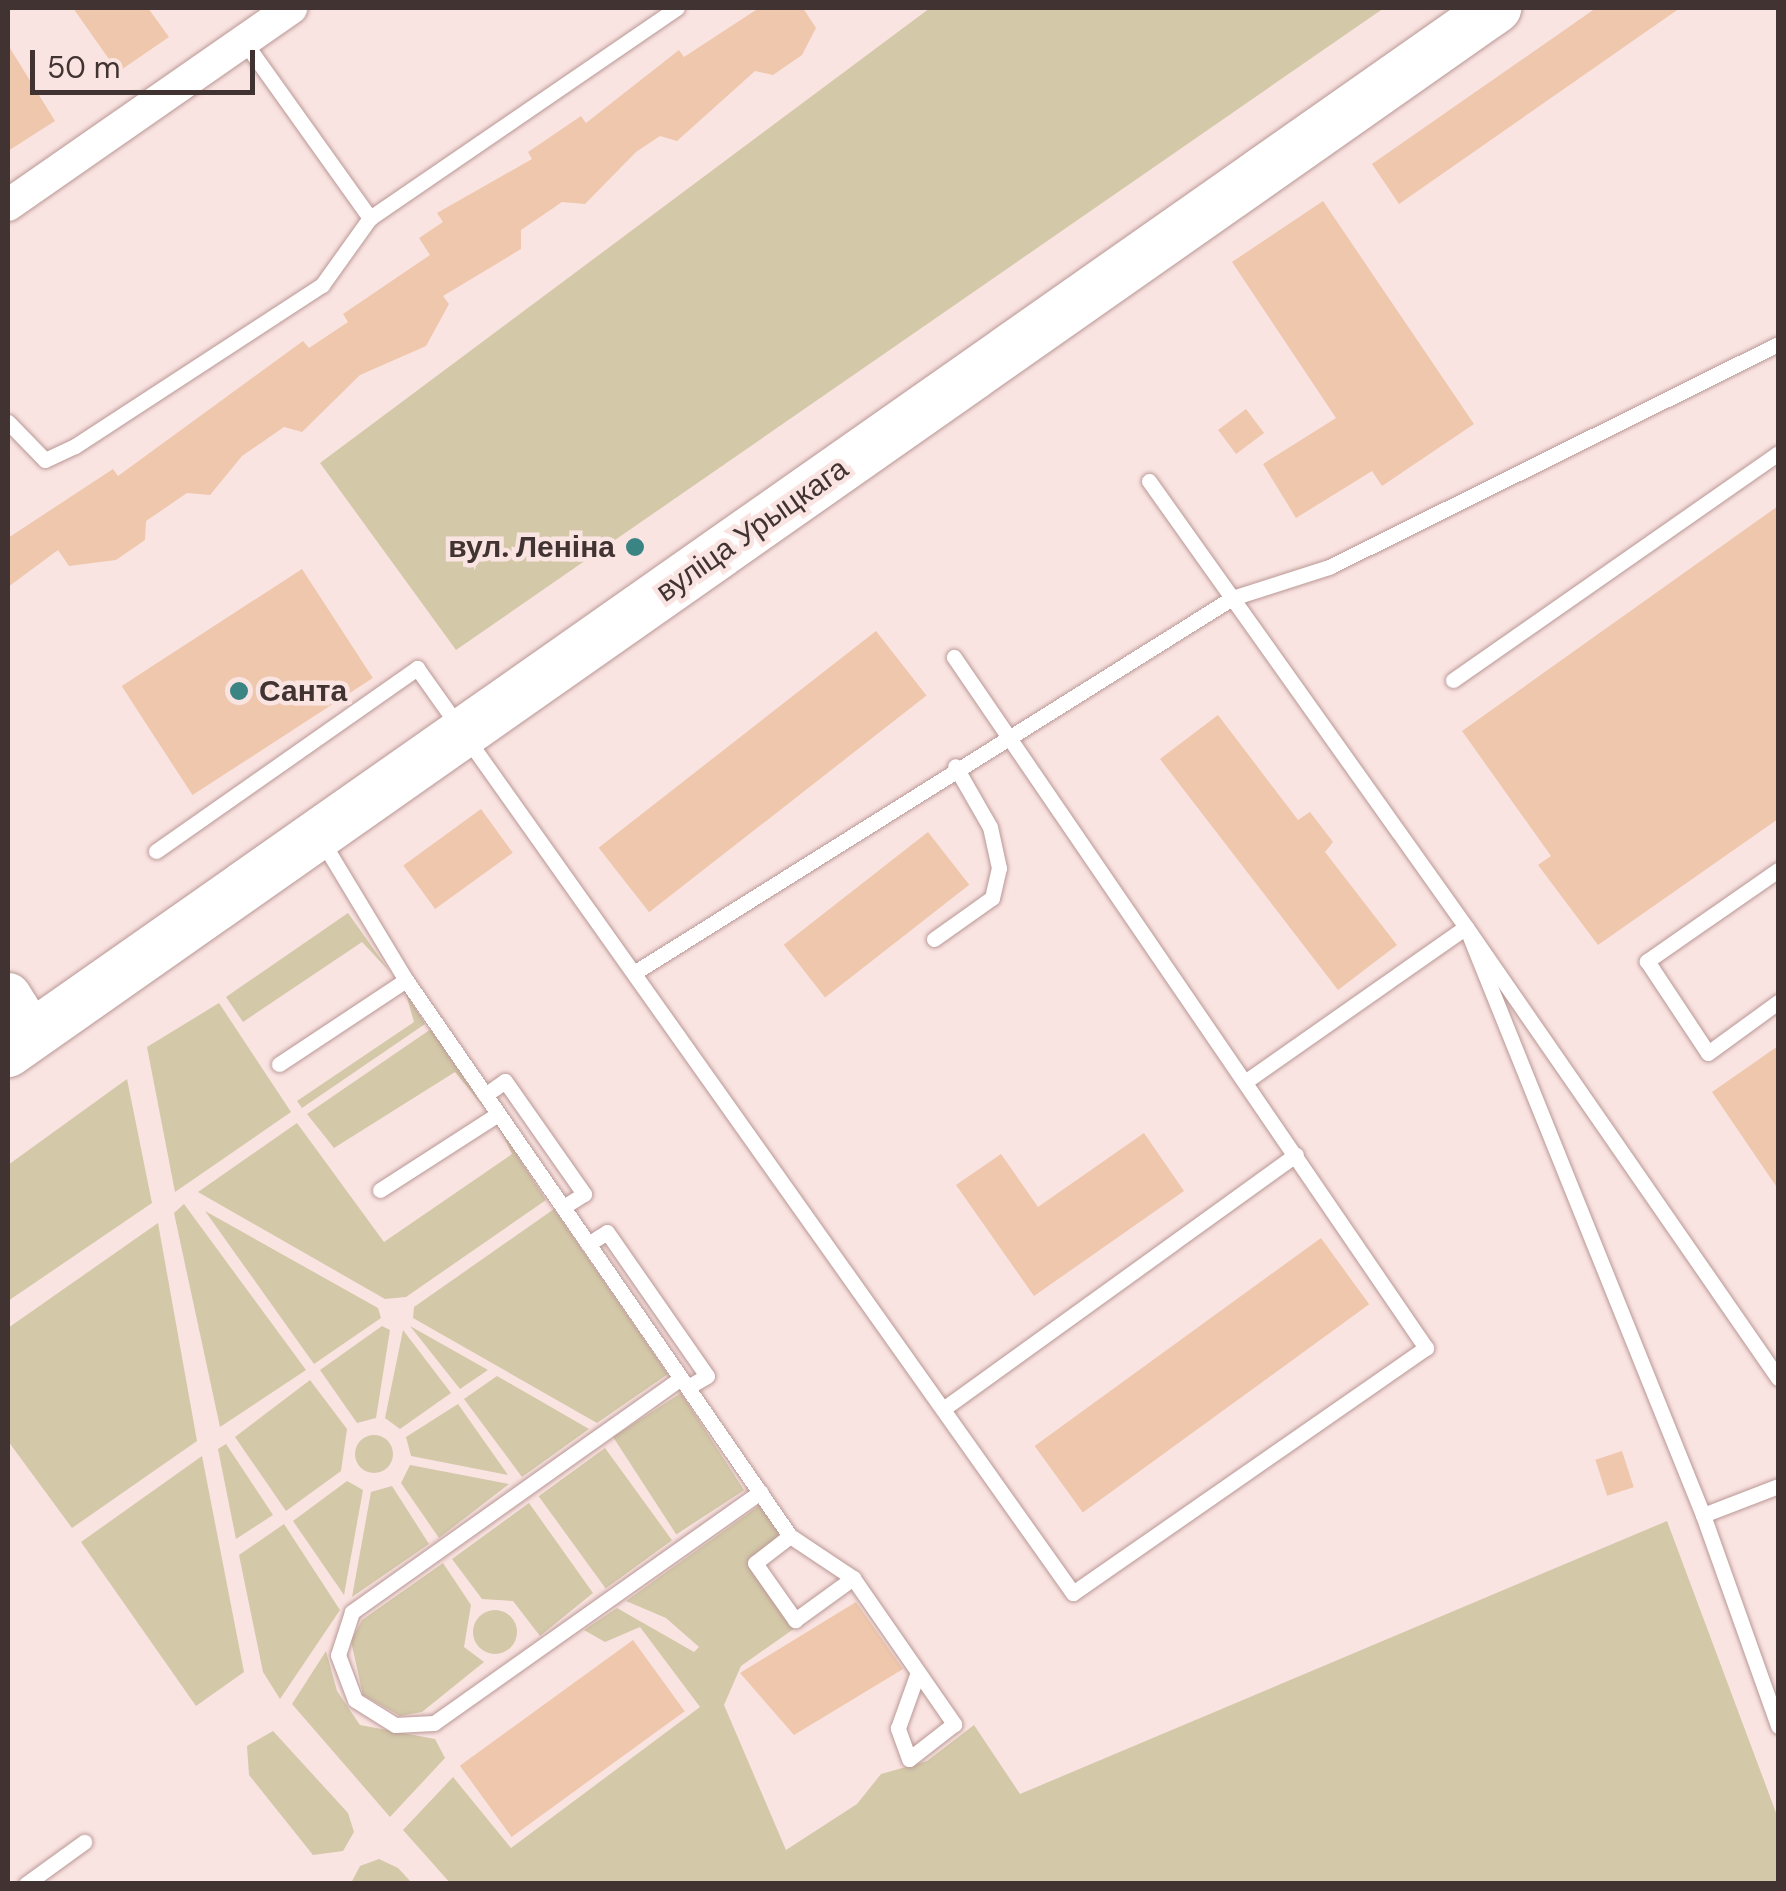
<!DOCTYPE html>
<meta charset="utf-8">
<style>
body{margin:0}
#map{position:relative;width:1786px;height:1891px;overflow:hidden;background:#fae4e2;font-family:"DM Sans",sans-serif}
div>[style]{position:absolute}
.green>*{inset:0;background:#d3c8a8;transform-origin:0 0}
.round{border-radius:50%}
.building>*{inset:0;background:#eec7ac;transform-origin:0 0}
.roads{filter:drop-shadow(0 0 2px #b99895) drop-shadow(0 0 2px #b99895)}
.lane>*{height:15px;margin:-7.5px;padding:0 7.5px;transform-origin:7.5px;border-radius:7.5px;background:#fff}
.street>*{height:32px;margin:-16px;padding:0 16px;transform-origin:16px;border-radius:16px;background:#fff}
.secondary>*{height:45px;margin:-22.5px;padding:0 22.5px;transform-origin:22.5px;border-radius:22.5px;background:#fff}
.primary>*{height:50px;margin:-25px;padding:0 25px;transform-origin:25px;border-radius:25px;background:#fff}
.dots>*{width:28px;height:28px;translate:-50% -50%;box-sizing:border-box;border:5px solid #fae4e2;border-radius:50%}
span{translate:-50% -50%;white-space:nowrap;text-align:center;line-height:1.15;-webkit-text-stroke:9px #fae4e2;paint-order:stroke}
.street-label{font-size:30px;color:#413332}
.poi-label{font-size:30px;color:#413332;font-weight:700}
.right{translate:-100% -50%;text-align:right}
.left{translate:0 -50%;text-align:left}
.frame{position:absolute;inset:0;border:10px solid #413332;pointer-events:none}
.scale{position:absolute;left:30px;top:50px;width:225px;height:45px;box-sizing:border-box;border:5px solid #413332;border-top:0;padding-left:12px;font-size:30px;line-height:35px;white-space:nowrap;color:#413332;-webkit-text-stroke:8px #fae4e2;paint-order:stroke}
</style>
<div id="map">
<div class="green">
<i style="clip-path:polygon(930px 8px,1384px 8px,456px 650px,320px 463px)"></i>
<i style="clip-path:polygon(348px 913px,390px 972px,362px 942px,243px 1022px,226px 997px)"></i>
<i style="clip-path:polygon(405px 991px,425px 1024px,302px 1108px,297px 1101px,414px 1022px)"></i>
<i style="clip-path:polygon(219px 1003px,291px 1112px,175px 1192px,147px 1047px)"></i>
<i style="clip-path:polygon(431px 1029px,486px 1110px,455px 1072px,334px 1148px,307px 1114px)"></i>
<i style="clip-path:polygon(127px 1079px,152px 1203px,8px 1301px,8px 1165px)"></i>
<i style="clip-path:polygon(297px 1123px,384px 1242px,512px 1154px,498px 1125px,546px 1200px,406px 1297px,385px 1299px,198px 1192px)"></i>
<i style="clip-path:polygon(184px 1204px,306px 1370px,220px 1427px,174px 1213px)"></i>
<i style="clip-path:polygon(554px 1209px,668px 1374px,597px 1423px,413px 1318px,414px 1307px)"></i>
<i style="clip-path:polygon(205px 1211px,378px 1308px,381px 1318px,314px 1364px)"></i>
<i style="clip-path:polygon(158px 1223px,197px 1441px,72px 1528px,8px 1441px,8px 1328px)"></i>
<i style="clip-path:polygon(382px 1326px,390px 1330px,376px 1418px,357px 1423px,320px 1370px)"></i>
<i style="clip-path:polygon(410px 1326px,488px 1370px,460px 1389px)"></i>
<i style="clip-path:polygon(403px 1330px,451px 1393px,400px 1429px,385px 1418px)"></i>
<i style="clip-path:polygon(497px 1376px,589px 1429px,522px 1477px,464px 1399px)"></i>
<i style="clip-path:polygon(310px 1380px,347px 1429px,341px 1471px,286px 1511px,235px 1437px)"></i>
<i style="left:681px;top:1393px;width:116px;height:81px;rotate:57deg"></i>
<i style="clip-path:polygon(458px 1404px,508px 1475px,411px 1456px,406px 1437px)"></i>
<i class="round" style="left:355px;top:1435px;width:38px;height:38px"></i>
<i style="clip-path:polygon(226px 1444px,273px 1515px,236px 1539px,218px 1449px)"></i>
<i style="left:605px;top:1448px;width:114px;height:82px;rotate:54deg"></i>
<i style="clip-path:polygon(202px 1456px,244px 1672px,196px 1706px,81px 1542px)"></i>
<i style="clip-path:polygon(410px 1465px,509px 1484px,439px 1538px,401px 1483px)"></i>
<i style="clip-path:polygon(347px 1481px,363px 1490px,344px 1595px,293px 1521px)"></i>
<i style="clip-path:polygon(392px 1486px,429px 1544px,352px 1597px,371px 1492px)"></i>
<i style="clip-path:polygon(529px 1503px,593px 1593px,540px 1636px,513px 1601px,482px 1599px,452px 1559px)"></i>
<i style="clip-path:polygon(760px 1505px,781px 1536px,749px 1561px,795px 1628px,741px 1666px,724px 1705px,786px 1850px,857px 1804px,881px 1774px,927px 1761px,974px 1725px,1020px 1794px,1667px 1521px,1778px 1818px,1778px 1883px,451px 1884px,403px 1830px,453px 1777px,511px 1848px,700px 1707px,640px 1627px,605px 1642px,584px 1630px,617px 1608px,694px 1652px,699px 1647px,666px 1618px,626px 1601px)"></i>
<i style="clip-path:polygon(284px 1524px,340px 1610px,280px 1699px,263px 1672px,239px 1555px)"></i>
<i style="clip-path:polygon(443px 1563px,471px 1605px,464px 1647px,484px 1662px,422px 1712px,400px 1716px,363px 1695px,351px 1641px,362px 1620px)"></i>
<i class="round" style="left:473px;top:1610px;width:44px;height:44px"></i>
<i style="clip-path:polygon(326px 1651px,337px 1691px,360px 1725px,435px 1739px,445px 1758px,390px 1817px,292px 1704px)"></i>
<i style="clip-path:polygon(273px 1731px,348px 1813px,354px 1832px,343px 1851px,313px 1855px,249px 1775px,247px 1746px)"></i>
<i style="clip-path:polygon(379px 1859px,398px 1868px,412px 1883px,351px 1883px,360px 1866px)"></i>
</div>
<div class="building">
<i style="clip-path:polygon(73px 8px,148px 8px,169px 37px,118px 72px)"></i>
<i style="clip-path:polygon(759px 8px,803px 8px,816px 28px,802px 55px,773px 75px,755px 71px,677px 141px,660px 136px,636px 152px,585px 204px,562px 202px,521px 230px,521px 249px,443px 296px,449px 304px,426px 346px,360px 375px,302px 432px,284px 427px,242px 456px,210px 495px,187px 493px,146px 521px,145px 540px,116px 560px,69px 566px,58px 550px,8px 587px,8px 538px,113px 469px,118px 476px,303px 341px,309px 348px,348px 322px,343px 314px,430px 255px,419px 238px,443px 222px,437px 213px,532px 159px,528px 152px,581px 116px,586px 123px,679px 50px,684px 57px)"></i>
<i style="clip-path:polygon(1596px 8px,1680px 8px,1399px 204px,1372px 164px)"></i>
<i style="clip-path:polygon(8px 45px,55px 121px,8px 151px)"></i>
<i style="clip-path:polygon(1323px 201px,1474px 424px,1382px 486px,1372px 471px,1296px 518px,1263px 464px,1336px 418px,1232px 262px)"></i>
<i style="left:1246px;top:409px;width:30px;height:35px;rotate:53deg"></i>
<i style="clip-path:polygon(1778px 506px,1778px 819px,1598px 945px,1538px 865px,1551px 856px,1462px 731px)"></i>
<i style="left:302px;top:569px;width:130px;height:215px;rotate:57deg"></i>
<i style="left:876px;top:631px;width:82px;height:352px;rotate:52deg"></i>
<i style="clip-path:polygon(1218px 715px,1298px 820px,1310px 812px,1333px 842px,1325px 852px,1397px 945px,1338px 990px,1160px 759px)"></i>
<i style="left:481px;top:809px;width:54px;height:96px;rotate:54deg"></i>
<i style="left:928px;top:832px;width:67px;height:183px;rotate:52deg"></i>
<i style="clip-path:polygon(1778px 1046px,1778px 1189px,1712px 1092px)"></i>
<i style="clip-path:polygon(1144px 1133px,1184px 1191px,1034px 1296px,956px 1185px,1001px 1154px,1038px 1207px)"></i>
<i style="left:1321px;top:1238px;width:82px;height:354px;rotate:54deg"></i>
<i style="left:1622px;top:1451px;width:38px;height:28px;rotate:72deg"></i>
<i style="clip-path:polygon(856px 1602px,903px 1669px,794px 1735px,740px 1673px)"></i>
<i style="left:633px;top:1640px;width:88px;height:214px;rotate:54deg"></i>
</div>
<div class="roads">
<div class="lane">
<i style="left:243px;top:40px;width:219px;rotate:54.5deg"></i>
<i style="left:8px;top:422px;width:53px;rotate:45.8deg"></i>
<i style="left:45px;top:460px;width:33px;rotate:-25deg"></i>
<i style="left:75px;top:446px;width:295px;rotate:-33.1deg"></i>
<i style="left:322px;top:285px;width:82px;rotate:-54.4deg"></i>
<i style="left:370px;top:218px;width:372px;rotate:-34.4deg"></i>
<i style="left:1149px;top:481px;width:547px;rotate:54.6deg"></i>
<i style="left:1466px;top:927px;width:269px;rotate:145deg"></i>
<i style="left:1453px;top:680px;width:396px;rotate:-34.9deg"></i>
<i style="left:322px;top:841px;width:162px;rotate:58.9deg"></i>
<i style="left:406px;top:980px;width:676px;rotate:55.37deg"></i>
<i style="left:790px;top:1536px;width:76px;rotate:33.7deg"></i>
<i style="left:853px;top:1578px;width:178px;rotate:55.3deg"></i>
<i style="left:954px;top:1724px;width:57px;rotate:142.1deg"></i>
<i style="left:909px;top:1759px;width:33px;rotate:-110deg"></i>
<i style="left:898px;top:1728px;width:56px;rotate:-70.3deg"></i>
<i style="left:156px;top:851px;width:319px;rotate:-35deg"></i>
<i style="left:417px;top:668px;width:1134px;rotate:54.66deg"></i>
<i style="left:1073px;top:1593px;width:430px;rotate:-34.8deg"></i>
<i style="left:1426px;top:1348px;width:837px;rotate:-124.34deg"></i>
<i style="left:1778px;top:870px;width:160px;rotate:145.2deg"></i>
<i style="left:1647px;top:961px;width:110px;rotate:56.5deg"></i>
<i style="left:1708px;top:1053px;width:87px;rotate:-36.1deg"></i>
<i style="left:934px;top:939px;width:71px;rotate:-35.3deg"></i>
<i style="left:992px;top:898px;width:31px;rotate:-77deg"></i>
<i style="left:999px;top:868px;width:42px;rotate:-102.4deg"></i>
<i style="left:990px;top:827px;width:70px;rotate:-119.8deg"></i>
<i style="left:637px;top:971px;width:702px;rotate:-32.08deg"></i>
<i style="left:1232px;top:598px;width:102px;rotate:-17.7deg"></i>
<i style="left:1329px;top:567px;width:501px;rotate:-26.41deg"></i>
<i style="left:279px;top:1064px;width:152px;rotate:-33.5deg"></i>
<i style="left:485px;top:1095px;width:24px;rotate:-35deg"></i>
<i style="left:505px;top:1081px;width:138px;rotate:55deg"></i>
<i style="left:584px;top:1194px;width:25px;rotate:148deg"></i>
<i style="left:380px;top:1190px;width:140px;rotate:-32.8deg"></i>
<i style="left:588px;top:1244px;width:22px;rotate:-32deg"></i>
<i style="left:607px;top:1232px;width:175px;rotate:55.2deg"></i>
<i style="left:707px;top:1376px;width:22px;rotate:150deg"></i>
<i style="left:681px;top:1378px;width:404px;rotate:144.6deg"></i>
<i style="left:352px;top:1612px;width:45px;rotate:108deg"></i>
<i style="left:338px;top:1655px;width:48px;rotate:69.3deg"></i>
<i style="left:355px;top:1700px;width:47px;rotate:32deg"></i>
<i style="left:395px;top:1725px;width:39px;rotate:-3deg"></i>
<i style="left:434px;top:1723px;width:400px;rotate:-35.3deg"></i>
<i style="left:1778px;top:1378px;width:548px;rotate:-124.68deg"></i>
<i style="left:1466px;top:927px;width:634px;rotate:68.05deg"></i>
<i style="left:1703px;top:1515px;width:80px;rotate:-21.1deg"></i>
<i style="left:943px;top:1409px;width:435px;rotate:-35.8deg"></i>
<i style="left:1703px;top:1515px;width:224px;rotate:70.4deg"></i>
<i style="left:790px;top:1536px;width:44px;rotate:142.4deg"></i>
<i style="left:755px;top:1563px;width:70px;rotate:54.9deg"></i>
<i style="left:795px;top:1620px;width:72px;rotate:-35.9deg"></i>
<i style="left:26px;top:1884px;width:72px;rotate:-35.9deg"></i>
</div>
<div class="street">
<i style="left:8px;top:205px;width:345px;rotate:-34.8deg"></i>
</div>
<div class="secondary">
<i style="left:8px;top:995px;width:47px;rotate:58deg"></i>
</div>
<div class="primary">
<i style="left:8px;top:1052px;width:1818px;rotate:-35.05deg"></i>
</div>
</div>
<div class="dots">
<i style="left:635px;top:547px;background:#3b8484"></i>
<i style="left:239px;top:691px;background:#3b8484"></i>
</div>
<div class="street-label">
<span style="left:752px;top:530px;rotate:-35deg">вуліца Урыцкага</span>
</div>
<div class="poi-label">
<span class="right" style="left:615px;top:547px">вул. Леніна</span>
<span class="left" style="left:259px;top:691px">Санта</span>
</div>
<div class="frame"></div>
<div class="scale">50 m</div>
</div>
